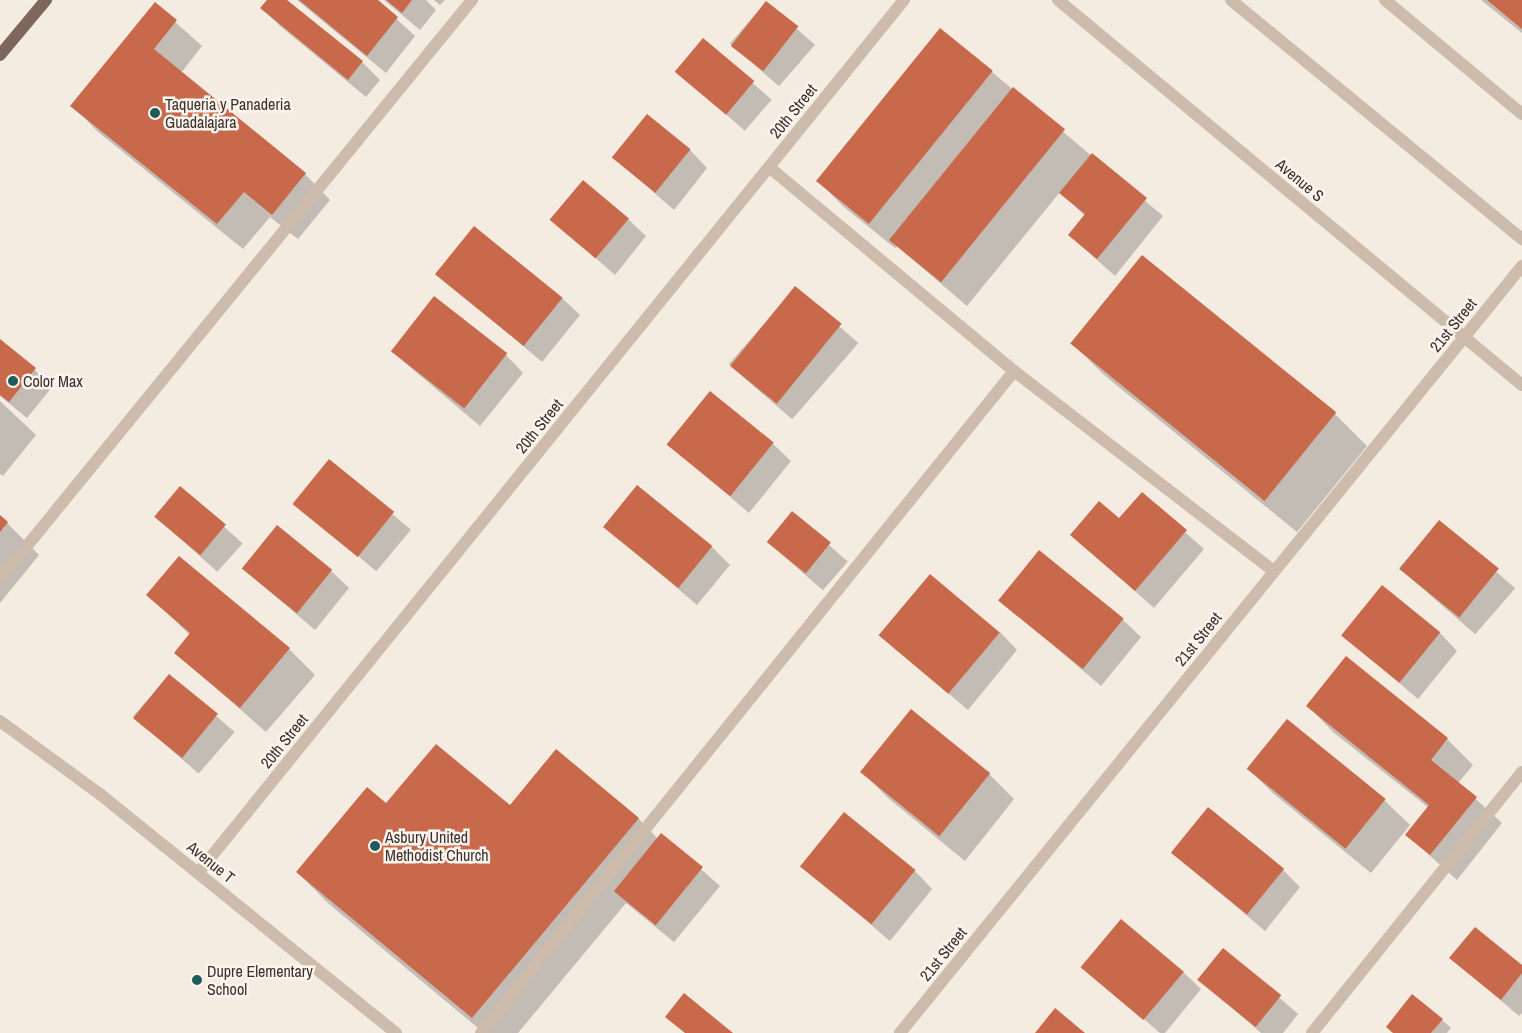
<!DOCTYPE html>
<style>
body{margin:0}
#map{position:relative;width:1522px;height:1033px;overflow:hidden;background:#f4ebe1;font-family:"Archivo Narrow",sans-serif}
div>[style]{position:absolute}
.shadow>*{inset:0;background:#0003;transform-origin:0 0}
.building>*{inset:0;background:#c8694b;transform-origin:0 0}
.minor>*{height:12px;margin:-6px;padding:0 6px;transform-origin:6px;border-radius:6px;background:#cdbbac}
.major>*{height:12px;margin:-6px;padding:0 6px;transform-origin:6px;border-radius:6px;background:#7d675c}
.dots>*{width:14px;height:14px;translate:-50% -50%;box-sizing:border-box;border:2px solid #fbf5ee;border-radius:50%}
span{translate:-50% -50%;white-space:nowrap;text-align:center;line-height:1.15;-webkit-text-stroke:5px #fbf5ee;paint-order:stroke}
.poi-label{font-size:16px;color:#3b302b}
.left{translate:0 -50%;text-align:left}
.street-label{font-size:16px;color:#3b302b}
</style>
<div id="map">
<div class="shadow">
<i style="clip-path:polygon(269px 0,286px 0,362px 62px,380px 80px,366px 97px,280px 26px,262px 8px)"></i>
<i style="clip-path:polygon(297px 0,376px 0,415px 36px,386px 73px)"></i>
<i style="clip-path:polygon(384px 0,426px 0,436px 10px,420px 30px)"></i>
<i style="clip-path:polygon(434px 0,445px 0,440px 5px)"></i>
<i style="clip-path:polygon(1481px 0,1522px 0,1522px 33px)"></i>
<i style="left:766px;top:2px;width:65px;height:55px;rotate:41deg"></i>
<i style="clip-path:polygon(155px 4px,202px 46px,181px 73px,305px 174px,330px 200px,298px 239px,270px 217px,243px 249px,97px 131px,72px 105px)"></i>
<i style="left:703px;top:40px;width:91px;height:41px;rotate:41deg"></i>
<i style="clip-path:polygon(992px 72px,1163px 216px,1115px 276px,1069px 235px,1085px 216px,1060px 192px,967px 306px,897px 246px,895px 248px,844px 207px,818px 181px)"></i>
<i style="clip-path:polygon(690px 150px,707px 168px,674px 210px,614px 158px)"></i>
<i style="clip-path:polygon(628px 219px,646px 236px,615px 275px,552px 220px)"></i>
<i style="clip-path:polygon(438px 274px,562px 298px,580px 315px,542px 362px)"></i>
<i style="left:795px;top:288px;width:84px;height:101px;rotate:41deg"></i>
<i style="clip-path:polygon(0 340px,53px 386px,27px 418px,0 396px)"></i>
<i style="clip-path:polygon(1072px 343px,1335px 414px,1367px 446px,1297px 532px,1104px 375px)"></i>
<i style="clip-path:polygon(391px 351px,506px 355px,523px 373px,480px 426px)"></i>
<i style="clip-path:polygon(0 401px,36px 435px,3px 476px,0 474px)"></i>
<i style="clip-path:polygon(668px 444px,773px 444px,791px 461px,749px 513px)"></i>
<i style="left:329px;top:461px;width:107px;height:54px;rotate:40deg"></i>
<i style="left:181px;top:488px;width:83px;height:38px;rotate:42deg"></i>
<i style="clip-path:polygon(1142px 494px,1204px 549px,1154px 608px,1072px 535px,1120px 520px)"></i>
<i style="left:792px;top:513px;width:74px;height:38px;rotate:41deg"></i>
<i style="clip-path:polygon(0 516px,39px 555px,0 603px)"></i>
<i style="left:1439px;top:522px;width:101px;height:61px;rotate:41deg"></i>
<i style="clip-path:polygon(605px 527px,712px 547px,730px 565px,697px 605px)"></i>
<i style="clip-path:polygon(179px 558px,289px 649px,315px 675px,266px 732px,176px 653px,190px 635px,148px 595px)"></i>
<i style="clip-path:polygon(243px 569px,331px 571px,349px 588px,315px 630px)"></i>
<i style="clip-path:polygon(1000px 600px,1123px 620px,1141px 637px,1101px 686px)"></i>
<i style="clip-path:polygon(1000px 632px,1017px 650px,968px 710px,881px 636px)"></i>
<i style="clip-path:polygon(1440px 633px,1457px 651px,1418px 699px,1343px 635px)"></i>
<i style="clip-path:polygon(1346px 658px,1447px 739px,1473px 765px,1458px 783px,1502px 823px,1457px 880px,1407px 835px,1429px 808px,1333px 732px,1308px 706px)"></i>
<i style="left:169px;top:675px;width:87px;height:55px;rotate:41deg"></i>
<i style="clip-path:polygon(1287px 721px,1384px 800px,1410px 825px,1371px 873px,1274px 794px,1248px 769px)"></i>
<i style="clip-path:polygon(862px 772px,989px 774px,1014px 799px,965px 861px,888px 798px)"></i>
<i style="clip-path:polygon(386px 805px,638px 818px,658px 839px,661px 834px,720px 886px,674px 942px,626px 903px,518px 1033px,484px 1033px,329px 904px,297px 872px)"></i>
<i style="clip-path:polygon(1173px 853px,1283px 870px,1300px 887px,1265px 931px)"></i>
<i style="clip-path:polygon(802px 866px,915px 871px,932px 889px,890px 941px)"></i>
<i style="clip-path:polygon(1224px 950px,1298px 1014px,1283px 1033px,1261px 1033px,1200px 980px)"></i>
<i style="clip-path:polygon(1451px 958px,1522px 966px,1522px 1013px,1519px 1016px)"></i>
<i style="clip-path:polygon(1083px 967px,1183px 972px,1201px 989px,1165px 1033px,1160px 1033px)"></i>
<i style="clip-path:polygon(1442px 1020px,1451px 1028px,1447px 1033px,1394px 1033px)"></i>
</div>
<div class="building">
<i style="clip-path:polygon(267px 0,287px 0,363px 61px,348px 80px,260px 8px)"></i>
<i style="clip-path:polygon(299px 0,378px 0,398px 17px,367px 56px)"></i>
<i style="clip-path:polygon(386px 0,412px 0,402px 13px)"></i>
<i style="clip-path:polygon(1487px 0,1522px 0,1522px 29px)"></i>
<i style="left:766px;top:1px;width:41px;height:57px;rotate:38deg"></i>
<i style="clip-path:polygon(155px 2px,177px 20px,154px 49px,306px 173px,272px 215px,244px 192px,217px 224px,70px 106px)"></i>
<i style="left:940px;top:28px;width:68px;height:197px;rotate:39deg"></i>
<i style="left:703px;top:38px;width:67px;height:44px;rotate:40deg"></i>
<i style="left:1013px;top:87px;width:67px;height:197px;rotate:39deg"></i>
<i style="left:647px;top:114px;width:56px;height:56px;rotate:39deg"></i>
<i style="clip-path:polygon(1092px 153px,1147px 198px,1097px 259px,1068px 235px,1085px 214px,1059px 193px)"></i>
<i style="left:583px;top:180px;width:60px;height:52px;rotate:40deg"></i>
<i style="left:474px;top:226px;width:114px;height:62px;rotate:39deg"></i>
<i style="left:1142px;top:255px;width:250px;height:114px;rotate:39deg"></i>
<i style="left:795px;top:286px;width:60px;height:103px;rotate:39deg"></i>
<i style="left:434px;top:296px;width:93px;height:70px;rotate:38deg"></i>
<i style="clip-path:polygon(0 339px,36px 368px,9px 402px,0 395px)"></i>
<i style="left:710px;top:391px;width:82px;height:69px;rotate:39deg"></i>
<i style="left:329px;top:459px;width:84px;height:58px;rotate:39deg"></i>
<i style="left:637px;top:485px;width:97px;height:54px;rotate:39deg"></i>
<i style="left:180px;top:486px;width:60px;height:40px;rotate:40deg"></i>
<i style="clip-path:polygon(1142px 492px,1187px 530px,1135px 591px,1070px 535px,1099px 501px,1119px 518px)"></i>
<i style="left:792px;top:511px;width:50px;height:40px;rotate:39deg"></i>
<i style="clip-path:polygon(0 515px,8px 522px,0 532px)"></i>
<i style="left:1439px;top:520px;width:77px;height:63px;rotate:39deg"></i>
<i style="left:277px;top:525px;width:71px;height:56px;rotate:39deg"></i>
<i style="left:1039px;top:550px;width:109px;height:65px;rotate:39deg"></i>
<i style="clip-path:polygon(179px 556px,290px 648px,240px 708px,174px 653px,190px 633px,146px 595px)"></i>
<i style="left:930px;top:574px;width:91px;height:80px;rotate:40deg"></i>
<i style="left:1382px;top:585px;width:75px;height:65px;rotate:39deg"></i>
<i style="clip-path:polygon(1346px 656px,1448px 738px,1431px 760px,1477px 797px,1430px 855px,1405px 835px,1429px 805px,1306px 706px)"></i>
<i style="left:169px;top:674px;width:63px;height:57px;rotate:39deg"></i>
<i style="left:911px;top:709px;width:102px;height:81px;rotate:39deg"></i>
<i style="left:1287px;top:719px;width:127px;height:64px;rotate:39deg"></i>
<i style="clip-path:polygon(436px 744px,510px 805px,556px 749px,639px 818px,472px 1018px,296px 872px,367px 787px,386px 803px)"></i>
<i style="left:1208px;top:807px;width:98px;height:59px;rotate:39deg"></i>
<i style="left:844px;top:812px;width:92px;height:70px;rotate:39deg"></i>
<i style="left:661px;top:833px;width:54px;height:75px;rotate:39deg"></i>
<i style="left:1121px;top:919px;width:82px;height:63px;rotate:40deg"></i>
<i style="clip-path:polygon(1475px 927px,1522px 965px,1522px 973px,1501px 1000px,1449px 958px)"></i>
<i style="left:1223px;top:948px;width:75px;height:41px;rotate:39deg"></i>
<i style="clip-path:polygon(684px 993px,733px 1033px,685px 1033px,665px 1017px)"></i>
<i style="clip-path:polygon(1412px 994px,1443px 1019px,1431px 1033px,1393px 1033px,1386px 1027px)"></i>
<i style="clip-path:polygon(1055px 1008px,1085px 1033px,1035px 1033px)"></i>
</div>
<div class="minor">
<i style="left:1058px;top:0;width:603px;rotate:39.68deg"></i>
<i style="left:1231px;top:0;width:377px;rotate:39.4deg"></i>
<i style="left:1385px;top:0;width:178px;rotate:39.8deg"></i>
<i style="left:769px;top:167px;width:319px;rotate:39.8deg"></i>
<i style="left:1014px;top:371px;width:328px;rotate:37.6deg"></i>
<i style="left:0;top:579px;width:747px;rotate:-50.81deg"></i>
<i style="left:0;top:721px;width:125px;rotate:36.2deg"></i>
<i style="left:101px;top:795px;width:379px;rotate:38.9deg"></i>
<i style="left:198px;top:873px;width:1123px;rotate:-51.04deg"></i>
<i style="left:481px;top:1033px;width:850px;rotate:-51.16deg"></i>
<i style="left:900px;top:1033px;width:988px;rotate:-50.96deg"></i>
<i style="left:1312px;top:1033px;width:335px;rotate:-51.2deg"></i>
</div>
<div class="major">
<i style="left:0;top:55px;width:72px;rotate:-50.1deg"></i>
</div>
<div class="dots">
<i style="left:155px;top:113px;background:#1f5a5e"></i>
<i style="left:13px;top:381px;background:#1f5a5e"></i>
<i style="left:375px;top:846px;background:#1f5a5e"></i>
<i style="left:197px;top:980px;background:#1f5a5e"></i>
</div>
<div class="poi-label">
<span class="left" style="left:165px;top:113px">Taqueria y Panaderia<br>Guadalajara</span>
<span class="left" style="left:23px;top:381px">Color Max</span>
<span class="left" style="left:385px;top:846px">Asbury United<br>Methodist Church</span>
<span class="left" style="left:207px;top:980px">Dupre Elementary<br>School</span>
</div>
<div class="street-label">
<span style="left:793px;top:111px;rotate:-51deg">20th Street</span>
<span style="left:1300px;top:180px;rotate:40deg">Avenue S</span>
<span style="left:1453px;top:325px;rotate:-51deg">21st Street</span>
<span style="left:539px;top:426px;rotate:-51deg">20th Street</span>
<span style="left:1198px;top:639px;rotate:-51deg">21st Street</span>
<span style="left:284px;top:741px;rotate:-51deg">20th Street</span>
<span style="left:211px;top:862px;rotate:39deg">Avenue T</span>
<span style="left:943px;top:954px;rotate:-51deg">21st Street</span>
</div>
</div>
